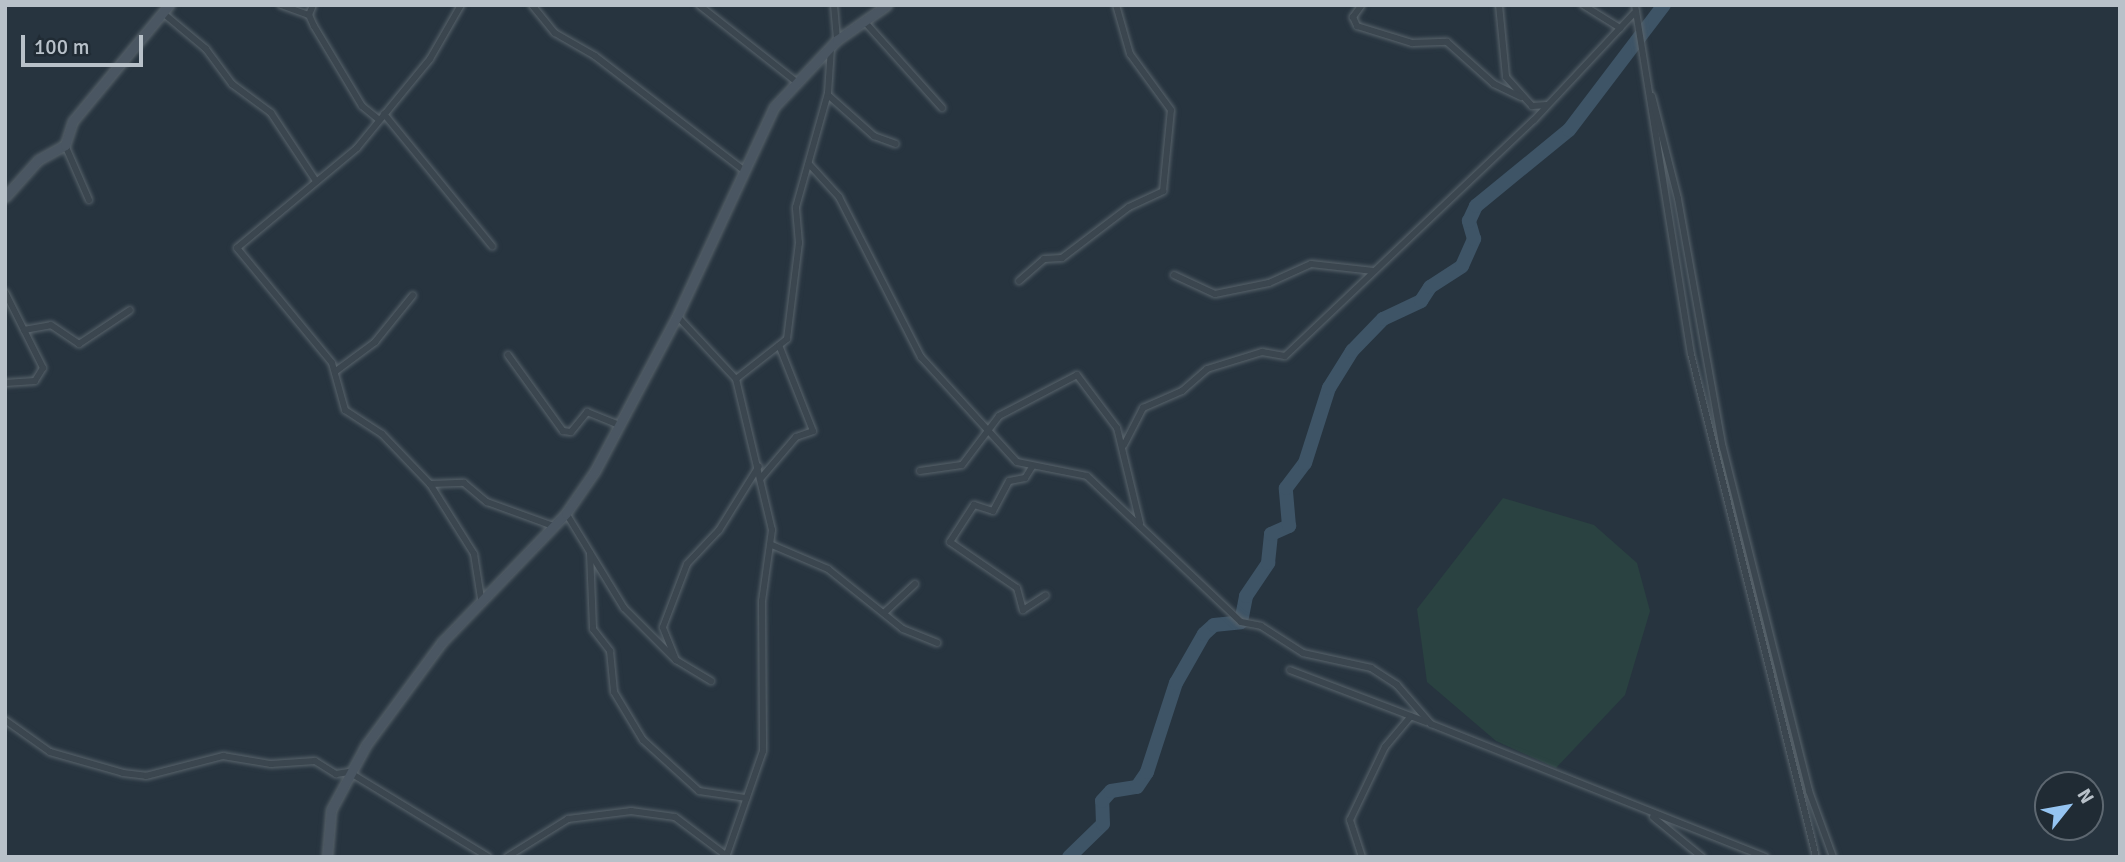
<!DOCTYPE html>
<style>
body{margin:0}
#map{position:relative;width:2125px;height:862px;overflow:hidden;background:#27343f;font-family:Signika,sans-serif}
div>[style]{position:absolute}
.green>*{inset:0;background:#2a4241}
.river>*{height:14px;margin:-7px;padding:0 7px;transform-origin:7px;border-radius:7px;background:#3e5466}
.roads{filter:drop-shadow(0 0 2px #59646c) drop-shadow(0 0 2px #59646c)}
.street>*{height:6px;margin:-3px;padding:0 3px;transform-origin:3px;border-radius:3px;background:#3b464f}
.secondary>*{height:9px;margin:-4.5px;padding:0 4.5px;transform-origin:4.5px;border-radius:4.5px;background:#4a5662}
span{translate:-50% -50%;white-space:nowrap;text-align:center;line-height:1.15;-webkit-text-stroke:5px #202b34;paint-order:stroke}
.frame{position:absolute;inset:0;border:7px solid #b8c1c9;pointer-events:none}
.north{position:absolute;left:2034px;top:771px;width:70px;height:70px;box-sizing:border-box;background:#202b34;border:2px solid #5d6770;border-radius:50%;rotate:59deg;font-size:19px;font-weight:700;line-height:28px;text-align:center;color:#b8c1c9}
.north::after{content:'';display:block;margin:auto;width:24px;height:32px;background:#95c4f1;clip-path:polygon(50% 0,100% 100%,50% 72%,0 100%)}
.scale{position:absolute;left:21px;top:35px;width:122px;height:32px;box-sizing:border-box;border:4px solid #b8c1c9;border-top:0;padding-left:9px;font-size:21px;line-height:24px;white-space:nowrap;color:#b8c1c9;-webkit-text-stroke:5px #202b34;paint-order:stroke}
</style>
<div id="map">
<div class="green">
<i style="clip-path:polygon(1503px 498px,1594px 525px,1637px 563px,1650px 611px,1625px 695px,1556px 768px,1496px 741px,1427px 682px,1417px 609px)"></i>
</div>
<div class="river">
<i style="left:1069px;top:857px;width:47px;rotate:-44.1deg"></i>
<i style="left:1103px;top:824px;width:23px;rotate:-92deg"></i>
<i style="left:1102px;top:801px;width:13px;rotate:-48deg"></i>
<i style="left:1111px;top:791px;width:26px;rotate:-9deg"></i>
<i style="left:1137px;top:787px;width:18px;rotate:-56deg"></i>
<i style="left:1147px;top:772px;width:94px;rotate:-72deg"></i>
<i style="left:1176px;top:683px;width:56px;rotate:-60.3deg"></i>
<i style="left:1204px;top:634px;width:13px;rotate:-42deg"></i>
<i style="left:1214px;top:625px;width:27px;rotate:-6deg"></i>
<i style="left:1241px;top:622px;width:26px;rotate:-79deg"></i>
<i style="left:1246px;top:596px;width:40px;rotate:-56deg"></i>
<i style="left:1268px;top:563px;width:29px;rotate:-84deg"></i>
<i style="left:1271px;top:534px;width:20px;rotate:-24deg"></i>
<i style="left:1289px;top:526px;width:38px;rotate:-95deg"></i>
<i style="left:1286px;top:488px;width:31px;rotate:-53deg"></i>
<i style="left:1305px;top:463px;width:79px;rotate:-72.3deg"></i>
<i style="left:1329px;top:388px;width:44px;rotate:-58.1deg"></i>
<i style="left:1352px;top:351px;width:45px;rotate:-45.9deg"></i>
<i style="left:1383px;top:319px;width:42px;rotate:-25.3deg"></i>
<i style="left:1421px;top:301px;width:17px;rotate:-57deg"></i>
<i style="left:1430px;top:287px;width:38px;rotate:-33deg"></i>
<i style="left:1462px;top:266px;width:30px;rotate:-66deg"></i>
<i style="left:1474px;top:239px;width:19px;rotate:-106deg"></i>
<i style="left:1469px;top:221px;width:17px;rotate:-65deg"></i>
<i style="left:1476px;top:206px;width:120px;rotate:-39.3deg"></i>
<i style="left:1569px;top:130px;width:157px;rotate:-52.8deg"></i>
</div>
<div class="roads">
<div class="street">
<i style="left:281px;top:5px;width:30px;rotate:20deg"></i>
<i style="left:313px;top:5px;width:11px;rotate:112deg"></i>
<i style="left:309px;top:15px;width:12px;rotate:66deg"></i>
<i style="left:314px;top:26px;width:93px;rotate:59deg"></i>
<i style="left:362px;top:106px;width:22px;rotate:39deg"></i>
<i style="left:461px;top:5px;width:62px;rotate:119.9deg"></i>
<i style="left:430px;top:59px;width:115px;rotate:129.4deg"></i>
<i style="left:357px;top:148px;width:156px;rotate:140.2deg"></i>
<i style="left:237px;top:248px;width:149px;rotate:50.4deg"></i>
<i style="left:332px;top:363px;width:49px;rotate:74.5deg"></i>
<i style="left:345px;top:410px;width:44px;rotate:33deg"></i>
<i style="left:382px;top:434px;width:69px;rotate:46.2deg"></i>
<i style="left:430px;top:484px;width:34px;rotate:-2deg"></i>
<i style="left:464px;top:483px;width:30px;rotate:40deg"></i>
<i style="left:487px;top:502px;width:70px;rotate:20deg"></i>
<i style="left:532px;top:5px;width:36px;rotate:51deg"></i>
<i style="left:555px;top:33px;width:46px;rotate:29.9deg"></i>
<i style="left:595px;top:56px;width:184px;rotate:37.5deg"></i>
<i style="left:699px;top:5px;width:121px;rotate:38.3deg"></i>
<i style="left:834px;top:5px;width:35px;rotate:85deg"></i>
<i style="left:1499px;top:5px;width:72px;rotate:84.4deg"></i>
<i style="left:1506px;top:77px;width:39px;rotate:48deg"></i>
<i style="left:1532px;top:106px;width:15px;rotate:-4deg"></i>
<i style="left:1583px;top:5px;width:44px;rotate:31.9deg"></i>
<i style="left:1635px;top:5px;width:353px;rotate:80.9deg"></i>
<i style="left:1691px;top:354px;width:518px;rotate:76.04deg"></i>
<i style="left:1361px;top:6px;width:14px;rotate:126deg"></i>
<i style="left:1353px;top:17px;width:10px;rotate:66deg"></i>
<i style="left:1357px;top:26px;width:58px;rotate:17.2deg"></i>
<i style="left:1412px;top:43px;width:35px;rotate:-2deg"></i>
<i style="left:1447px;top:42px;width:63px;rotate:41.8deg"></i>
<i style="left:1494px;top:84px;width:30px;rotate:26deg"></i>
<i style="left:163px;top:13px;width:56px;rotate:39.9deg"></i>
<i style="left:206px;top:49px;width:44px;rotate:53.4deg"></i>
<i style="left:232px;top:84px;width:49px;rotate:36.6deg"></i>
<i style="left:271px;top:113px;width:82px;rotate:56.5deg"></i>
<i style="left:864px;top:21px;width:117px;rotate:48.1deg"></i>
<i style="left:828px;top:95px;width:62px;rotate:41.7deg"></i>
<i style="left:874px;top:136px;width:23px;rotate:20deg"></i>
<i style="left:1652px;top:96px;width:106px;rotate:75.8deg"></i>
<i style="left:1678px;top:199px;width:253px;rotate:79.8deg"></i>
<i style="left:1723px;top:448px;width:354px;rotate:75.9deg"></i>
<i style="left:1809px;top:791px;width:70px;rotate:70deg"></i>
<i style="left:384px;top:114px;width:171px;rotate:50.7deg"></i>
<i style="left:65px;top:145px;width:60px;rotate:66.4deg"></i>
<i style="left:809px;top:164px;width:45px;rotate:47.7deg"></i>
<i style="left:839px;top:197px;width:180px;rotate:62.9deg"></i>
<i style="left:921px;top:357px;width:142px;rotate:47.6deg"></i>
<i style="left:1017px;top:462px;width:71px;rotate:11.3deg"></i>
<i style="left:1087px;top:476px;width:212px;rotate:43.5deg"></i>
<i style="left:1241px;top:622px;width:20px;rotate:11deg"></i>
<i style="left:1261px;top:626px;width:50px;rotate:32.7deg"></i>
<i style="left:1303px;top:653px;width:70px;rotate:12.4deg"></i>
<i style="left:1371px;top:668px;width:31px;rotate:33deg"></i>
<i style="left:1397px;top:685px;width:52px;rotate:48.9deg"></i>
<i style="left:1431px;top:724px;width:360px;rotate:21.7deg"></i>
<i style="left:1174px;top:275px;width:45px;rotate:24.9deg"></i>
<i style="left:1215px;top:294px;width:55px;rotate:-11.5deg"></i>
<i style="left:1269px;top:283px;width:46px;rotate:-24.3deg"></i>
<i style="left:1311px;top:264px;width:63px;rotate:6.3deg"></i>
<i style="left:1019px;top:281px;width:33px;rotate:-41deg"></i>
<i style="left:1044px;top:259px;width:18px;rotate:-3deg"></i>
<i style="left:1062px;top:258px;width:84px;rotate:-37.3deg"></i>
<i style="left:1129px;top:207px;width:38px;rotate:-25deg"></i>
<i style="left:1163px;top:191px;width:81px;rotate:-84.4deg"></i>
<i style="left:1171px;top:110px;width:69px;rotate:-126.2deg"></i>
<i style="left:1130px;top:54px;width:51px;rotate:-105.9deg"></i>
<i style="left:5px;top:292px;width:85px;rotate:63.4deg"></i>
<i style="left:43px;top:368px;width:15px;rotate:122deg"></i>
<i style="left:35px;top:381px;width:30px;rotate:176deg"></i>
<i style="left:677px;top:316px;width:86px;rotate:46.9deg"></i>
<i style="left:736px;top:379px;width:155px;rotate:76.6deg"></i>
<i style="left:772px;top:530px;width:72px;rotate:98deg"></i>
<i style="left:762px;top:601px;width:150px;rotate:89.6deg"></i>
<i style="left:763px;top:751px;width:112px;rotate:109.2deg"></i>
<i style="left:24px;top:330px;width:27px;rotate:-10deg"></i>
<i style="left:51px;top:325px;width:34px;rotate:34deg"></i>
<i style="left:79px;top:344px;width:61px;rotate:-33.7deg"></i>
<i style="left:508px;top:355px;width:94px;rotate:54.1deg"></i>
<i style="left:563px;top:431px;width:8px;rotate:7deg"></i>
<i style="left:571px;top:432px;width:26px;rotate:-51deg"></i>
<i style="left:587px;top:412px;width:35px;rotate:22deg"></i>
<i style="left:336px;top:371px;width:49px;rotate:-36.6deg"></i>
<i style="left:375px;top:342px;width:60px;rotate:-51deg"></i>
<i style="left:736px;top:379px;width:65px;rotate:-38.1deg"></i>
<i style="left:787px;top:339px;width:97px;rotate:-82.9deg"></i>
<i style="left:799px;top:243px;width:36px;rotate:-95deg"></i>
<i style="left:796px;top:207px;width:118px;rotate:-74.3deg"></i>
<i style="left:828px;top:93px;width:45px;rotate:-86.2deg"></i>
<i style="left:1124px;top:445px;width:42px;rotate:-62.8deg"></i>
<i style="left:1143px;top:408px;width:43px;rotate:-23.6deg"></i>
<i style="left:1182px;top:391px;width:33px;rotate:-41deg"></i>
<i style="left:1207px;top:369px;width:58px;rotate:-17.2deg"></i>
<i style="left:1262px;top:352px;width:23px;rotate:10deg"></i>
<i style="left:1285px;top:356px;width:343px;rotate:-43.5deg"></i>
<i style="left:1534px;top:120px;width:146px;rotate:-46.9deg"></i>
<i style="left:1032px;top:467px;width:13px;rotate:122deg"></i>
<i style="left:1025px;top:478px;width:16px;rotate:169deg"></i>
<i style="left:1009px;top:481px;width:34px;rotate:118deg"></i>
<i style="left:993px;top:511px;width:20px;rotate:-162deg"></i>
<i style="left:974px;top:505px;width:44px;rotate:123deg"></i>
<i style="left:950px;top:542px;width:81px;rotate:34.5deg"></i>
<i style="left:1017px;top:588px;width:23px;rotate:75deg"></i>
<i style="left:1023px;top:610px;width:27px;rotate:-33deg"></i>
<i style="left:920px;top:471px;width:42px;rotate:-8.1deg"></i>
<i style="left:962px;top:465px;width:61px;rotate:-52.9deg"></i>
<i style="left:999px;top:416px;width:88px;rotate:-27.7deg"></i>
<i style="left:1077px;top:375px;width:66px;rotate:53deg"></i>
<i style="left:1117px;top:428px;width:98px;rotate:76.4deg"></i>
<i style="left:761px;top:478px;width:54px;rotate:-49.5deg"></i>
<i style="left:796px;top:437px;width:18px;rotate:-19deg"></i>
<i style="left:813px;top:431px;width:92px;rotate:-111.6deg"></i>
<i style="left:430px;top:484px;width:83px;rotate:57.8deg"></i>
<i style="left:474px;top:554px;width:45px;rotate:81deg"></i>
<i style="left:566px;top:513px;width:111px;rotate:58.6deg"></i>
<i style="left:624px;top:608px;width:74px;rotate:45deg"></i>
<i style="left:676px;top:660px;width:41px;rotate:31deg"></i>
<i style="left:772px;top:545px;width:61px;rotate:23.2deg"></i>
<i style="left:828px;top:569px;width:96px;rotate:38.7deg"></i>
<i style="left:903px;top:629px;width:37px;rotate:22deg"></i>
<i style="left:590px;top:553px;width:76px;rotate:87.7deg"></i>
<i style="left:593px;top:629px;width:28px;rotate:52deg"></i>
<i style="left:610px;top:651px;width:41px;rotate:84.4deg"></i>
<i style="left:614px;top:692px;width:56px;rotate:58.9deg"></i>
<i style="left:643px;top:740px;width:76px;rotate:42.3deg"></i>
<i style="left:699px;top:791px;width:48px;rotate:8.5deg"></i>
<i style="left:885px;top:612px;width:41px;rotate:-43deg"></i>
<i style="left:676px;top:660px;width:35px;rotate:-112deg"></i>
<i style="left:663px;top:627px;width:67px;rotate:-69.1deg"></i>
<i style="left:687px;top:564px;width:47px;rotate:-46.7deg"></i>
<i style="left:719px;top:530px;width:75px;rotate:-58deg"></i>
<i style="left:1290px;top:670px;width:146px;rotate:20.9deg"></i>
<i style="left:5px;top:720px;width:55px;rotate:35.4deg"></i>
<i style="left:50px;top:752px;width:76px;rotate:16deg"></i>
<i style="left:123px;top:773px;width:23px;rotate:7deg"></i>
<i style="left:146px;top:776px;width:80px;rotate:-14.6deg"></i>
<i style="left:223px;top:756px;width:49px;rotate:9.5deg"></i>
<i style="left:271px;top:764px;width:44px;rotate:-3.9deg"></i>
<i style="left:315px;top:761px;width:25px;rotate:32deg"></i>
<i style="left:336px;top:774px;width:13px;rotate:-9deg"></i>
<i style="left:349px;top:772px;width:163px;rotate:31.4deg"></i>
<i style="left:1653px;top:817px;width:63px;rotate:39.2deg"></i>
<i style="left:507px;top:857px;width:72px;rotate:-31.9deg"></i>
<i style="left:568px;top:819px;width:64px;rotate:-7.2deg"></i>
<i style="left:631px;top:811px;width:44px;rotate:7.8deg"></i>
<i style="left:675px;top:817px;width:65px;rotate:36.9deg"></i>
<i style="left:1362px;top:857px;width:39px;rotate:-108deg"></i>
<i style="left:1350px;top:820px;width:81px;rotate:-64.4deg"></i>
<i style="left:1385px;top:747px;width:40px;rotate:-50deg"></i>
</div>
<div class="secondary">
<i style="left:5px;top:197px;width:50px;rotate:-48.3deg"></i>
<i style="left:38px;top:160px;width:31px;rotate:-29deg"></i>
<i style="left:65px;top:145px;width:25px;rotate:-72deg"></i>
<i style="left:73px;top:121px;width:151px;rotate:-50.4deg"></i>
<i style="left:327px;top:857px;width:47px;rotate:-85.1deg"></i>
<i style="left:331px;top:810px;width:74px;rotate:-61.7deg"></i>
<i style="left:366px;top:745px;width:128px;rotate:-53.6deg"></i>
<i style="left:442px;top:642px;width:179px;rotate:-46.1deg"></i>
<i style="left:566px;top:513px;width:51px;rotate:-55.4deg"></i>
<i style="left:595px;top:471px;width:175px;rotate:-62.1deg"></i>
<i style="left:677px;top:316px;width:230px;rotate:-65.1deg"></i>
<i style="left:774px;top:107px;width:92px;rotate:-46.8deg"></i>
<i style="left:837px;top:40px;width:61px;rotate:-35deg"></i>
</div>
</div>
<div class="frame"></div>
<div class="north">N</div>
<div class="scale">100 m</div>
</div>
